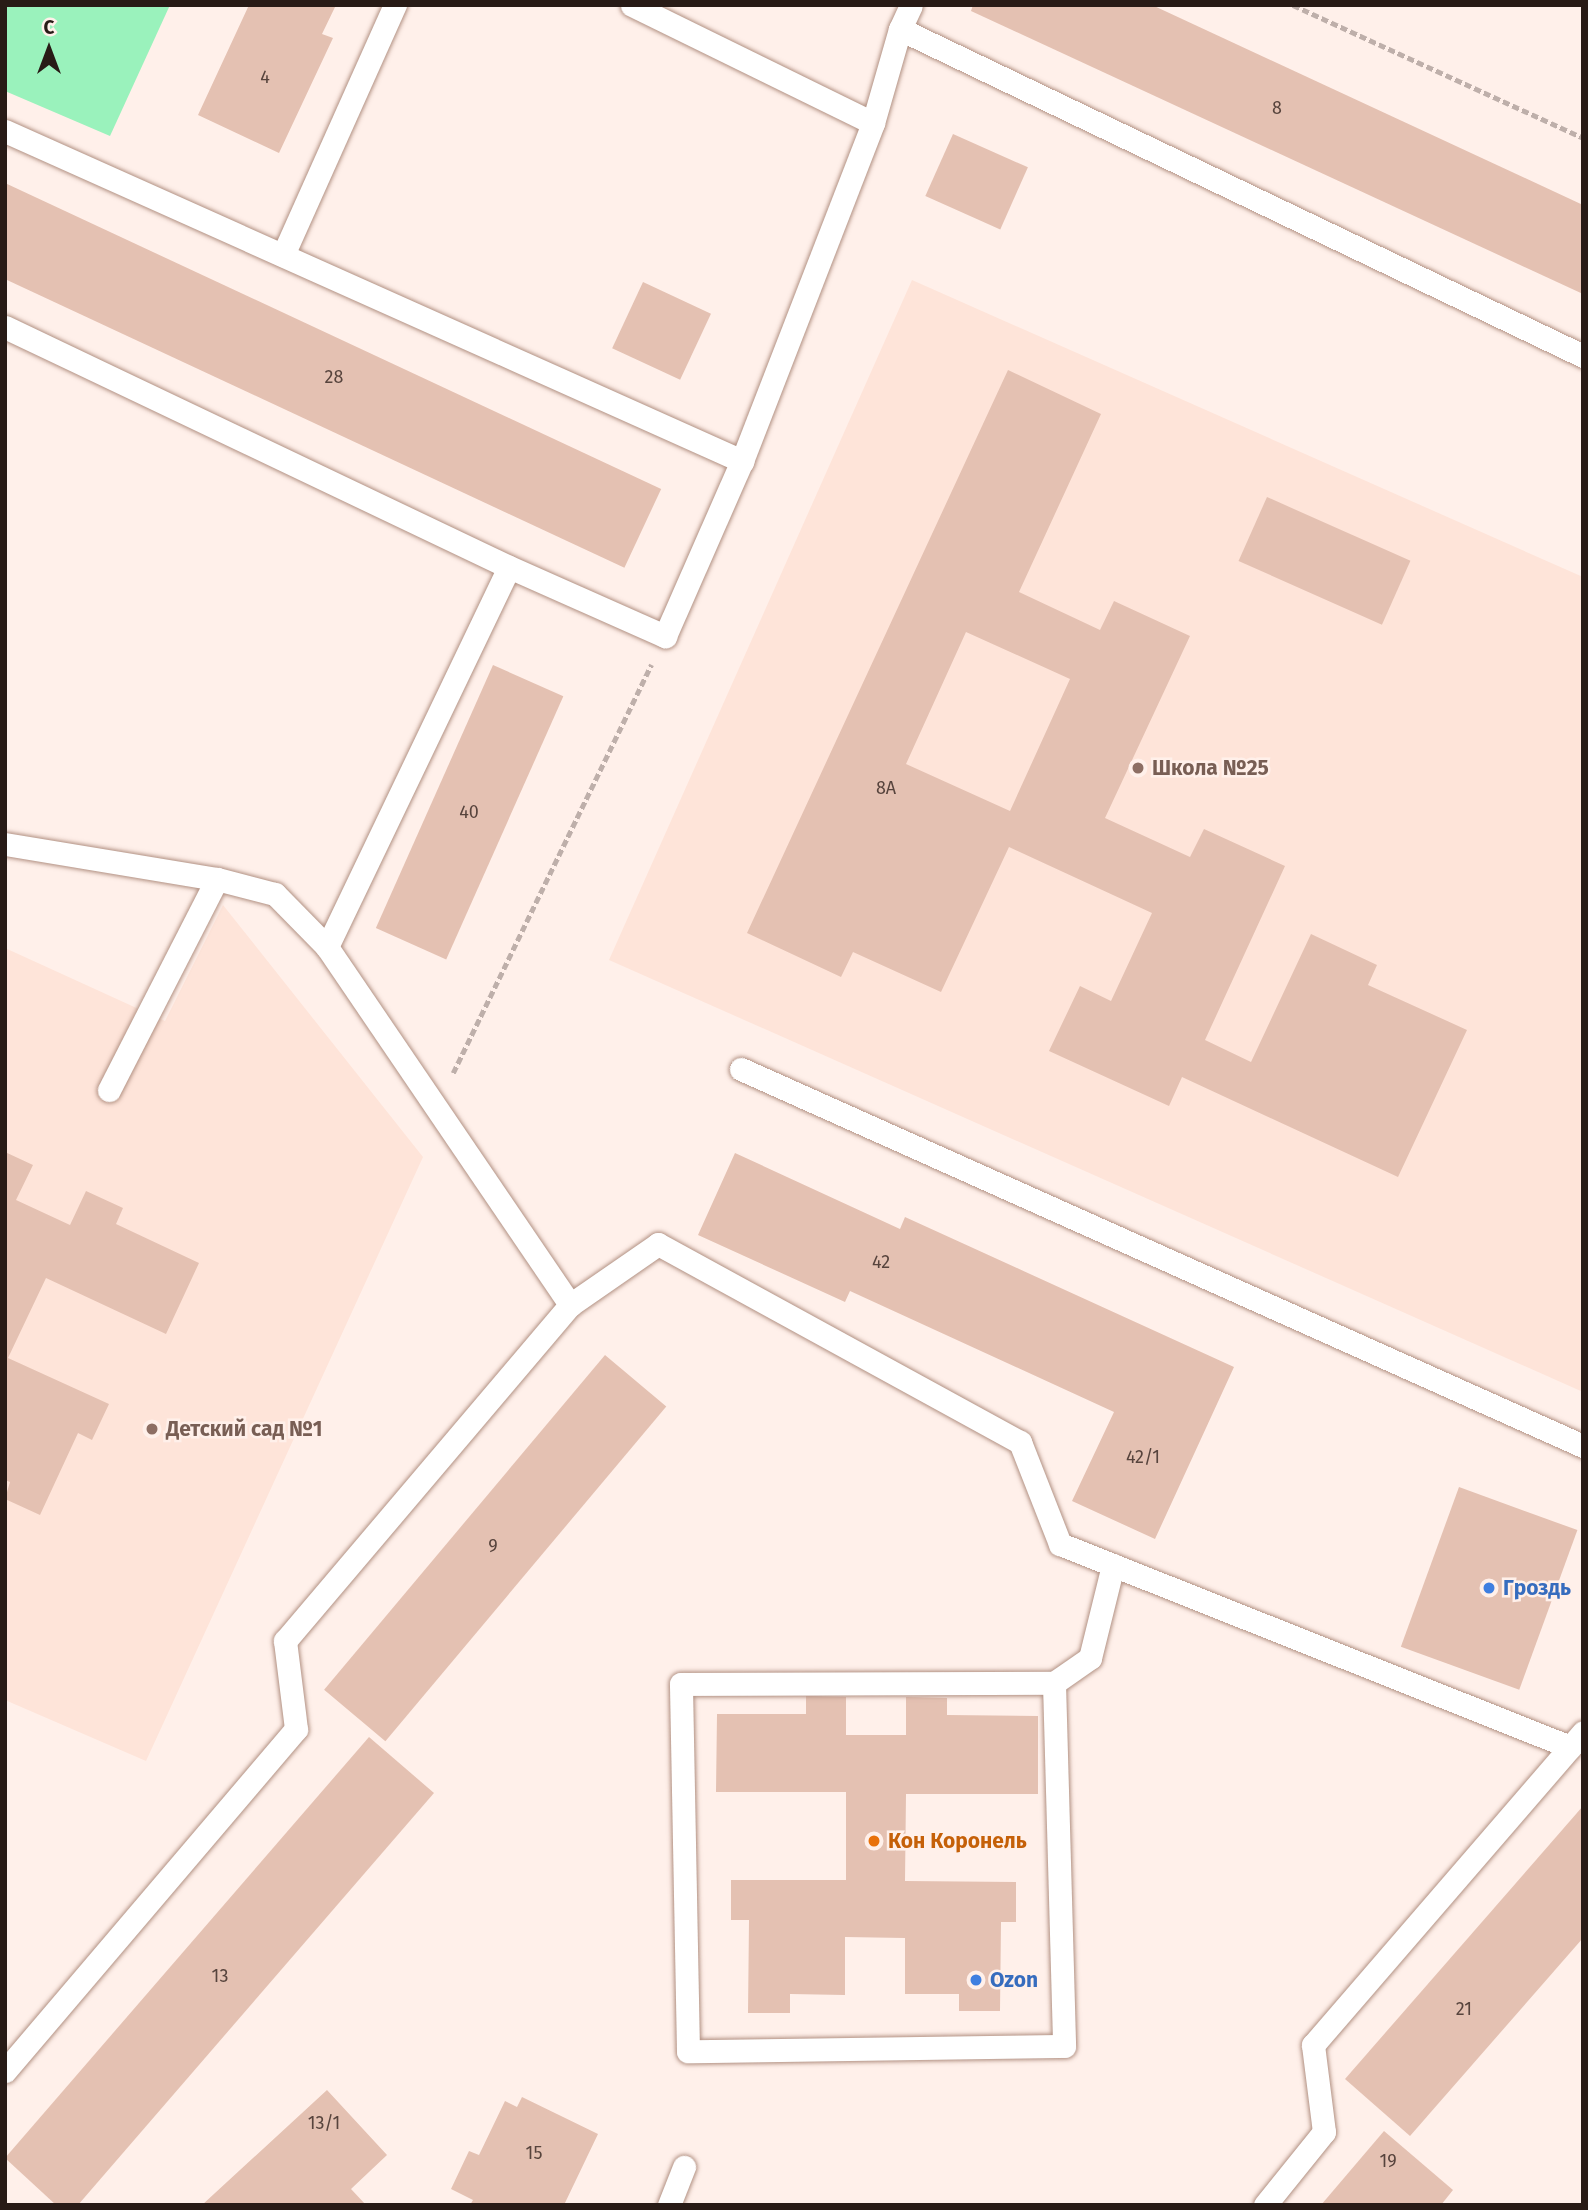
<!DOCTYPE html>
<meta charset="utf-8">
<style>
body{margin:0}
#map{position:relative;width:1588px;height:2210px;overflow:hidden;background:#fff0ea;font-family:"Fira Sans",sans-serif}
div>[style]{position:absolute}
.built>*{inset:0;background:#fee4d9}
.green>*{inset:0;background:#9af2bc}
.building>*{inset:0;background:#e4c1b2;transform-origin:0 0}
.path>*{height:4.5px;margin-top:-2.25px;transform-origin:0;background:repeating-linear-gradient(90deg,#beafaa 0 7px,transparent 0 10.5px)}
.roads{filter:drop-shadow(0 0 2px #b29183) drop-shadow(0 0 2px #b29183)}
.lane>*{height:23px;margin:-11.5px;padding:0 11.5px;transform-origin:11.5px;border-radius:11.5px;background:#fff}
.dots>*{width:19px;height:19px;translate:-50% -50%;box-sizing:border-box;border:4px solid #fff0ea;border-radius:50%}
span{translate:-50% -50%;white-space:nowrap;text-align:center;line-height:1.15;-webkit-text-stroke:5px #fff0ea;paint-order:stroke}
.number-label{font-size:18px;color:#57443d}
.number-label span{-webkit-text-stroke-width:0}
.education-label{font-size:21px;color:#785e54;font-weight:700}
.left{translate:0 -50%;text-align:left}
.shop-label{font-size:21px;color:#366cbe;font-weight:700}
.food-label{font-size:21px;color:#c56008;font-weight:700}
.frame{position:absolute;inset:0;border:7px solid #281b16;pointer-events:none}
.north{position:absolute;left:14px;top:14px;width:70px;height:70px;-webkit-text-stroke:5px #fff0ea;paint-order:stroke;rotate:0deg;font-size:19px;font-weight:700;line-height:28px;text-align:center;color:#281b16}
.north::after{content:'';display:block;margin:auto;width:24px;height:32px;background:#281b16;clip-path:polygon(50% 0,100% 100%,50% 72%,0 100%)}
</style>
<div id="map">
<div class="built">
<i style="clip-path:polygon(912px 280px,1583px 577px,1583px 1392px,609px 960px)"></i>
<i style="clip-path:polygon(223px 905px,423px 1157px,146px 1761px,5px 1700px,5px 948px,165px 1021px)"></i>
</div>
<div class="green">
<i style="clip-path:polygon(5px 5px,170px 5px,110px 136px,5px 91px)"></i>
</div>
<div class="building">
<i style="clip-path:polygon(249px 5px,336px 5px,322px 34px,333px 38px,279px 153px,198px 115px)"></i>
<i style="clip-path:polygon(973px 5px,1152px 5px,1583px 205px,1583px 294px,971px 11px)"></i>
<i style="left:953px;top:134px;width:82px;height:68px;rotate:24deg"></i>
<i style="left:5px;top:183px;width:724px;height:87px;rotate:25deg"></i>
<i style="left:643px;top:282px;width:75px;height:73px;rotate:25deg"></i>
<i style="clip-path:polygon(evenodd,1008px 370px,1101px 414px,1019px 592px,1100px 630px,1114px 601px,1190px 636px,1105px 818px,1190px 857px,1204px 829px,1285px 866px,1205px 1040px,1251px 1062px,1311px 934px,1377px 965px,1368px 985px,1467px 1030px,1398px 1177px,1182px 1077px,1169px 1106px,1049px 1051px,1080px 986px,1111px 1001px,1152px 913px,1009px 847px,941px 992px,853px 952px,841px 977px,747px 933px,1008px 370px,966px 632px,1070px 679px,1010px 811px,906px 764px,966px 632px)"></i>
<i style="left:1267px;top:497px;width:157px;height:70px;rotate:24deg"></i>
<i style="left:493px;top:665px;width:77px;height:288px;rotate:24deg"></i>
<i style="clip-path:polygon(5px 1152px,33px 1165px,16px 1200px,70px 1225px,86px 1191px,123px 1208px,116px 1224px,199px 1263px,166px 1334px,46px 1278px,8px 1358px,109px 1404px,92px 1440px,78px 1433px,40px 1515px,5px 1499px,10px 1482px,5px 1480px)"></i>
<i style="clip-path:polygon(735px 1153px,900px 1229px,905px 1217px,1234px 1367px,1155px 1539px,1072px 1501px,1114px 1412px,850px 1291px,845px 1302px,698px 1235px)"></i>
<i style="left:605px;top:1355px;width:80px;height:437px;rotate:40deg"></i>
<i style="left:1459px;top:1487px;width:126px;height:170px;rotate:20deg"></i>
<i style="clip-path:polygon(806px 1696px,846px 1697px,846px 1735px,906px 1735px,906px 1697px,947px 1698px,947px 1715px,1038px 1716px,1038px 1794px,906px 1794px,905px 1881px,1016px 1882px,1016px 1922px,1001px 1922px,1000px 2011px,959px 2011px,959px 1994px,905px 1994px,905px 1938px,845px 1937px,845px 1995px,790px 1994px,790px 2013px,748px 2013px,749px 1920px,731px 1920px,731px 1880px,846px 1880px,846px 1792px,716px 1792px,717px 1714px,806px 1714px)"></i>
<i style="clip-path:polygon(369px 1737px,434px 1793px,78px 2205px,56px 2205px,5px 2158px)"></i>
<i style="clip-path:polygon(1583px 1806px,1583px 1938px,1410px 2136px,1345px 2079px)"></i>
<i style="clip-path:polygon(327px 2090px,387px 2155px,351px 2189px,366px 2205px,202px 2205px)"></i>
<i style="clip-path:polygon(522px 2097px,598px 2134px,564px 2205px,470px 2205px,473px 2200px,451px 2189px,469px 2151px,479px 2155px,505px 2101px,517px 2107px)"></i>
<i style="clip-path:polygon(1384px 2131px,1453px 2190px,1441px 2205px,1321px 2205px)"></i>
</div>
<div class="path">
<i style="left:1293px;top:5px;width:319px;rotate:24.6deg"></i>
<i style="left:453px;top:1073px;width:454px;rotate:-64.1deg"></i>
</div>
<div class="roads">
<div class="lane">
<i style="left:632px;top:5px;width:268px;rotate:26.1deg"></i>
<i style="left:900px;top:29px;width:757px;rotate:25.58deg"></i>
<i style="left:5px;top:131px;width:808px;rotate:24.12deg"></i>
<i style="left:283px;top:255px;width:274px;rotate:-65.9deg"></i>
<i style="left:5px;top:327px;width:558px;rotate:25.46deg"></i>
<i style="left:509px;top:567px;width:171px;rotate:23.9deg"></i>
<i style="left:665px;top:636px;width:191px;rotate:-66.3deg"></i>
<i style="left:742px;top:461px;width:362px;rotate:-68.8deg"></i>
<i style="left:873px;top:123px;width:98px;rotate:-74deg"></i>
<i style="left:900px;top:29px;width:26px;rotate:-65deg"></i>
<i style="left:5px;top:844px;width:215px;rotate:9.4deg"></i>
<i style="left:217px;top:879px;width:60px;rotate:14.5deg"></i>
<i style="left:275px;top:894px;width:74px;rotate:45.5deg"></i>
<i style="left:327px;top:947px;width:433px;rotate:55.8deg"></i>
<i style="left:327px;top:947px;width:421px;rotate:-64.4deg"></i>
<i style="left:741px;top:1069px;width:923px;rotate:24.12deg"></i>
<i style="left:109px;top:1090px;width:237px;rotate:-62.9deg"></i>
<i style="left:1054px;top:1683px;width:363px;rotate:88.4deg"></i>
<i style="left:1064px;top:2046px;width:376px;rotate:179.2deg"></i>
<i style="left:688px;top:2051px;width:367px;rotate:-91.1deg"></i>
<i style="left:681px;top:1684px;width:373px;rotate:-0.2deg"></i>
<i style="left:1054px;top:1683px;width:44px;rotate:-34.8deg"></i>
<i style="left:1090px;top:1658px;width:96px;rotate:-76.1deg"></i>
<i style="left:5px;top:2071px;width:449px;rotate:-49.6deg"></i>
<i style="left:296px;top:1729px;width:89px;rotate:-97.1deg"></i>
<i style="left:285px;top:1641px;width:441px;rotate:-49.7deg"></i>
<i style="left:570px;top:1305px;width:107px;rotate:-34.7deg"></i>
<i style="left:658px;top:1244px;width:413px;rotate:28.7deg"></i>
<i style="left:1020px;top:1442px;width:110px;rotate:68.6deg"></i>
<i style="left:1060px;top:1544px;width:549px;rotate:21.7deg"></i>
<i style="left:669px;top:2205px;width:41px;rotate:-68.5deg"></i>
<i style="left:1265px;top:2205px;width:94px;rotate:-51.1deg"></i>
<i style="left:1324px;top:2132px;width:88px;rotate:-97.2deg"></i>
<i style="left:1313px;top:2045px;width:413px;rotate:-49.2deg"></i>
</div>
</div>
<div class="dots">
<i style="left:1138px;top:768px;background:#8d6e63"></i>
<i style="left:152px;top:1429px;background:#8d6e63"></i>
<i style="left:1489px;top:1588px;background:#3f7fe0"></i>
<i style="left:874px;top:1841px;background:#e8710a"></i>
<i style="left:976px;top:1980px;background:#3f7fe0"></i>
</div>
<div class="number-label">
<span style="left:265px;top:77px">4</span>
<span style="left:1277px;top:108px">8</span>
<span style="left:334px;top:377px">28</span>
<span style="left:886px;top:788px">8А</span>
<span style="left:469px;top:812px">40</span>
<span style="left:881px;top:1262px">42</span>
<span style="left:1143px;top:1457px">42/1</span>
<span style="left:493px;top:1546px">9</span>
<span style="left:220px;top:1976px">13</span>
<span style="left:1464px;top:2009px">21</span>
<span style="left:324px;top:2123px">13/1</span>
<span style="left:534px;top:2153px">15</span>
<span style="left:1388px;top:2161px">19</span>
</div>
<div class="education-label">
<span class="left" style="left:1152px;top:768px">Школа №25</span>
<span class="left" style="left:166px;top:1429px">Детский сад №1</span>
</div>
<div class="shop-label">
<span class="left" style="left:1503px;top:1588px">Гроздь</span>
<span class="left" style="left:990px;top:1980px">Ozon</span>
</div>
<div class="food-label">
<span class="left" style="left:888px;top:1841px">Кон Коронель</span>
</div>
<div class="frame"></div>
<div class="north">С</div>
</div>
